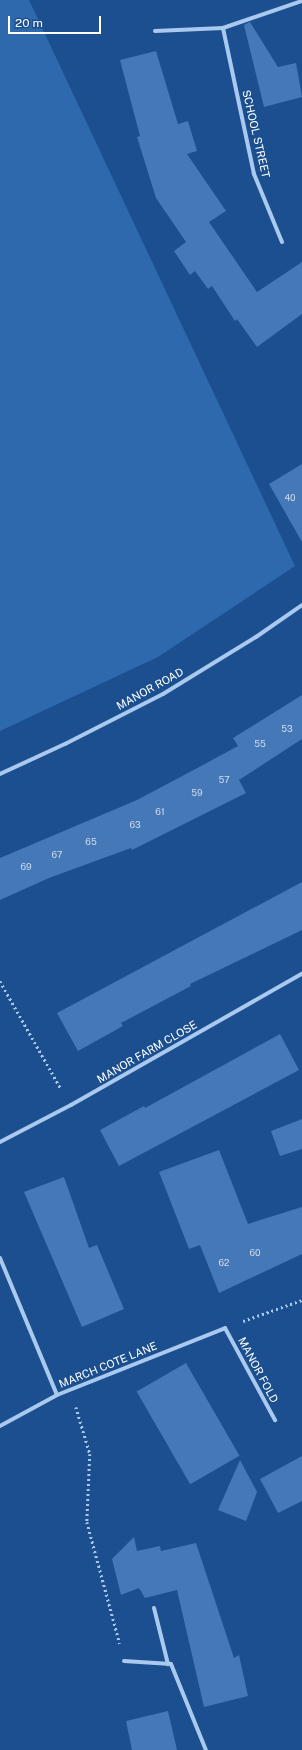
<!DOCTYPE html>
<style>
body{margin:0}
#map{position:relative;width:302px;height:1750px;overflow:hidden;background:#1b4f8f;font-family:"Public Sans",sans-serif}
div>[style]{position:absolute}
.green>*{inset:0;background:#2e69ad}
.building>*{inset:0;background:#4478b7;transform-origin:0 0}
.path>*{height:2.5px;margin-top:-1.25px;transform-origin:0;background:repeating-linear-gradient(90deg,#a9c9ee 0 2px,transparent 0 5px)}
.minor>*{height:4px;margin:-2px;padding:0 2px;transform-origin:2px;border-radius:2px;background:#a9c9ee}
span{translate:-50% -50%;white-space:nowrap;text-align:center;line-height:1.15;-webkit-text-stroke:3px #1b4f8f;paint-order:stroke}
.number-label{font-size:9px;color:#d0dded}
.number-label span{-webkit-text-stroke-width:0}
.street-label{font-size:11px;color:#fff}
.scale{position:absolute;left:8px;top:16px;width:93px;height:18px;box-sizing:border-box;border:2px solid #fff;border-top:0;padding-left:5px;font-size:12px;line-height:14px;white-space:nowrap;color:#fff;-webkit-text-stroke:3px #1b4f8f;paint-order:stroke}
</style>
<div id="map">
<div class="green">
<i style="clip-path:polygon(0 0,29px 0,295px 566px,158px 657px,0 731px)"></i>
</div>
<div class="building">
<i style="clip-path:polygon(250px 22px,278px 67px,296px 63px,302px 97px,264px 107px,244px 25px)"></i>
<i style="clip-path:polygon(156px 51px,178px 124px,188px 121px,197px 151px,187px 154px,226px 211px,209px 222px,257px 292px,302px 262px,302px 314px,257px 347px,237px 319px,235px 321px,212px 286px,208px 289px,195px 271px,190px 275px,174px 251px,186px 242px,156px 198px,137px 137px,140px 136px,120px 60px)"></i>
<i style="clip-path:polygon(302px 464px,302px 542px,269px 484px)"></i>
<i style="clip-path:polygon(302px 695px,302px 739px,239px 780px,246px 793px,132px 850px,131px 848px,49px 878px,0 900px,0 858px,137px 800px,201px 766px,238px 746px,233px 738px)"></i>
<i style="clip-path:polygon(302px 882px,302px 930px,190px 984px,191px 986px,121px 1023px,123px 1026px,78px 1051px,57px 1013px)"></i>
<i style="clip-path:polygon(280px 1034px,299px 1070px,119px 1166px,100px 1130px,144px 1106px,145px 1108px)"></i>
<i style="clip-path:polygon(302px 1119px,302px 1149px,280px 1156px,271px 1131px)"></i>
<i style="clip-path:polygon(219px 1150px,248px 1224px,302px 1207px,302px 1254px,219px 1293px,200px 1245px,189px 1249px,159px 1172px)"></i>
<i style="clip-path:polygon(64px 1177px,89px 1248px,97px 1245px,124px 1309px,82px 1327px,24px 1192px)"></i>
<i style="left:186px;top:1363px;width:107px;height:57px;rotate:60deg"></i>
<i style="clip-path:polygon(302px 1456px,302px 1501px,278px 1513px,260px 1479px)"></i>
<i style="clip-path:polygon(240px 1460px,257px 1492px,246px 1521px,218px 1510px)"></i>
<i style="clip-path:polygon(134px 1537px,137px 1551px,160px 1546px,161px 1551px,196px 1543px,234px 1658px,239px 1655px,248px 1696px,204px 1707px,177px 1590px,145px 1598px,139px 1588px,121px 1595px,112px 1559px)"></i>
<i style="clip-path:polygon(168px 1711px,177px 1750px,132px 1750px,126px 1721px)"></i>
</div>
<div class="path">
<i style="left:0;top:981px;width:124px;rotate:60.5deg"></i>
<i style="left:243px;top:1321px;width:63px;rotate:-19.6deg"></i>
<i style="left:76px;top:1407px;width:49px;rotate:73.4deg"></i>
<i style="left:90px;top:1454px;width:68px;rotate:92.5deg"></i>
<i style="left:87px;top:1522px;width:126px;rotate:74.9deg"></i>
</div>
<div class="minor">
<i style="left:155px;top:31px;width:68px;rotate:-2.5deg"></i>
<i style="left:282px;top:242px;width:74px;rotate:-112.4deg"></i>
<i style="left:254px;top:174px;width:149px;rotate:-102deg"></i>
<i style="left:223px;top:28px;width:83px;rotate:-18.9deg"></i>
<i style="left:0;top:774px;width:72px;rotate:-24.8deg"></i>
<i style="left:65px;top:744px;width:110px;rotate:-27deg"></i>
<i style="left:163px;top:694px;width:109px;rotate:-31.5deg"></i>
<i style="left:256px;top:637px;width:56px;rotate:-34.8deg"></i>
<i style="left:0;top:1142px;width:80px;rotate:-27.5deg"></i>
<i style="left:71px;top:1105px;width:266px;rotate:-29.6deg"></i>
<i style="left:0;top:1258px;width:148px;rotate:67.4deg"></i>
<i style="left:0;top:1426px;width:65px;rotate:-28.5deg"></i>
<i style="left:57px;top:1395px;width:181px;rotate:-21.7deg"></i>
<i style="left:225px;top:1328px;width:105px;rotate:61.5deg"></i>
<i style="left:154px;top:1608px;width:58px;rotate:76deg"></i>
<i style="left:124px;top:1661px;width:47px;rotate:3.7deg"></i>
<i style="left:171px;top:1664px;width:93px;rotate:67.9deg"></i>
</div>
<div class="number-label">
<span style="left:290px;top:498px">40</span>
<span style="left:287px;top:729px">53</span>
<span style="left:260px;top:744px">55</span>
<span style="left:224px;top:780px">57</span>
<span style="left:197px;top:793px">59</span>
<span style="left:160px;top:812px">61</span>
<span style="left:135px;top:825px">63</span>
<span style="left:91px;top:842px">65</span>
<span style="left:57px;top:855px">67</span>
<span style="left:26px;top:867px">69</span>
<span style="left:255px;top:1253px">60</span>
<span style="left:224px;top:1263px">62</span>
</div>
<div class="street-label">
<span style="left:256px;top:134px;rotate:77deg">SCHOOL STREET</span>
<span style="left:150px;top:689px;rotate:-29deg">MANOR ROAD</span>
<span style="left:147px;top:1052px;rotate:-30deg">MANOR FARM CLOSE</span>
<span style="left:108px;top:1365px;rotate:-22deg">MARCH COTE LANE</span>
<span style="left:258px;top:1370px;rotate:62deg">MANOR FOLD</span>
</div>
<div class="scale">20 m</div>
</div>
